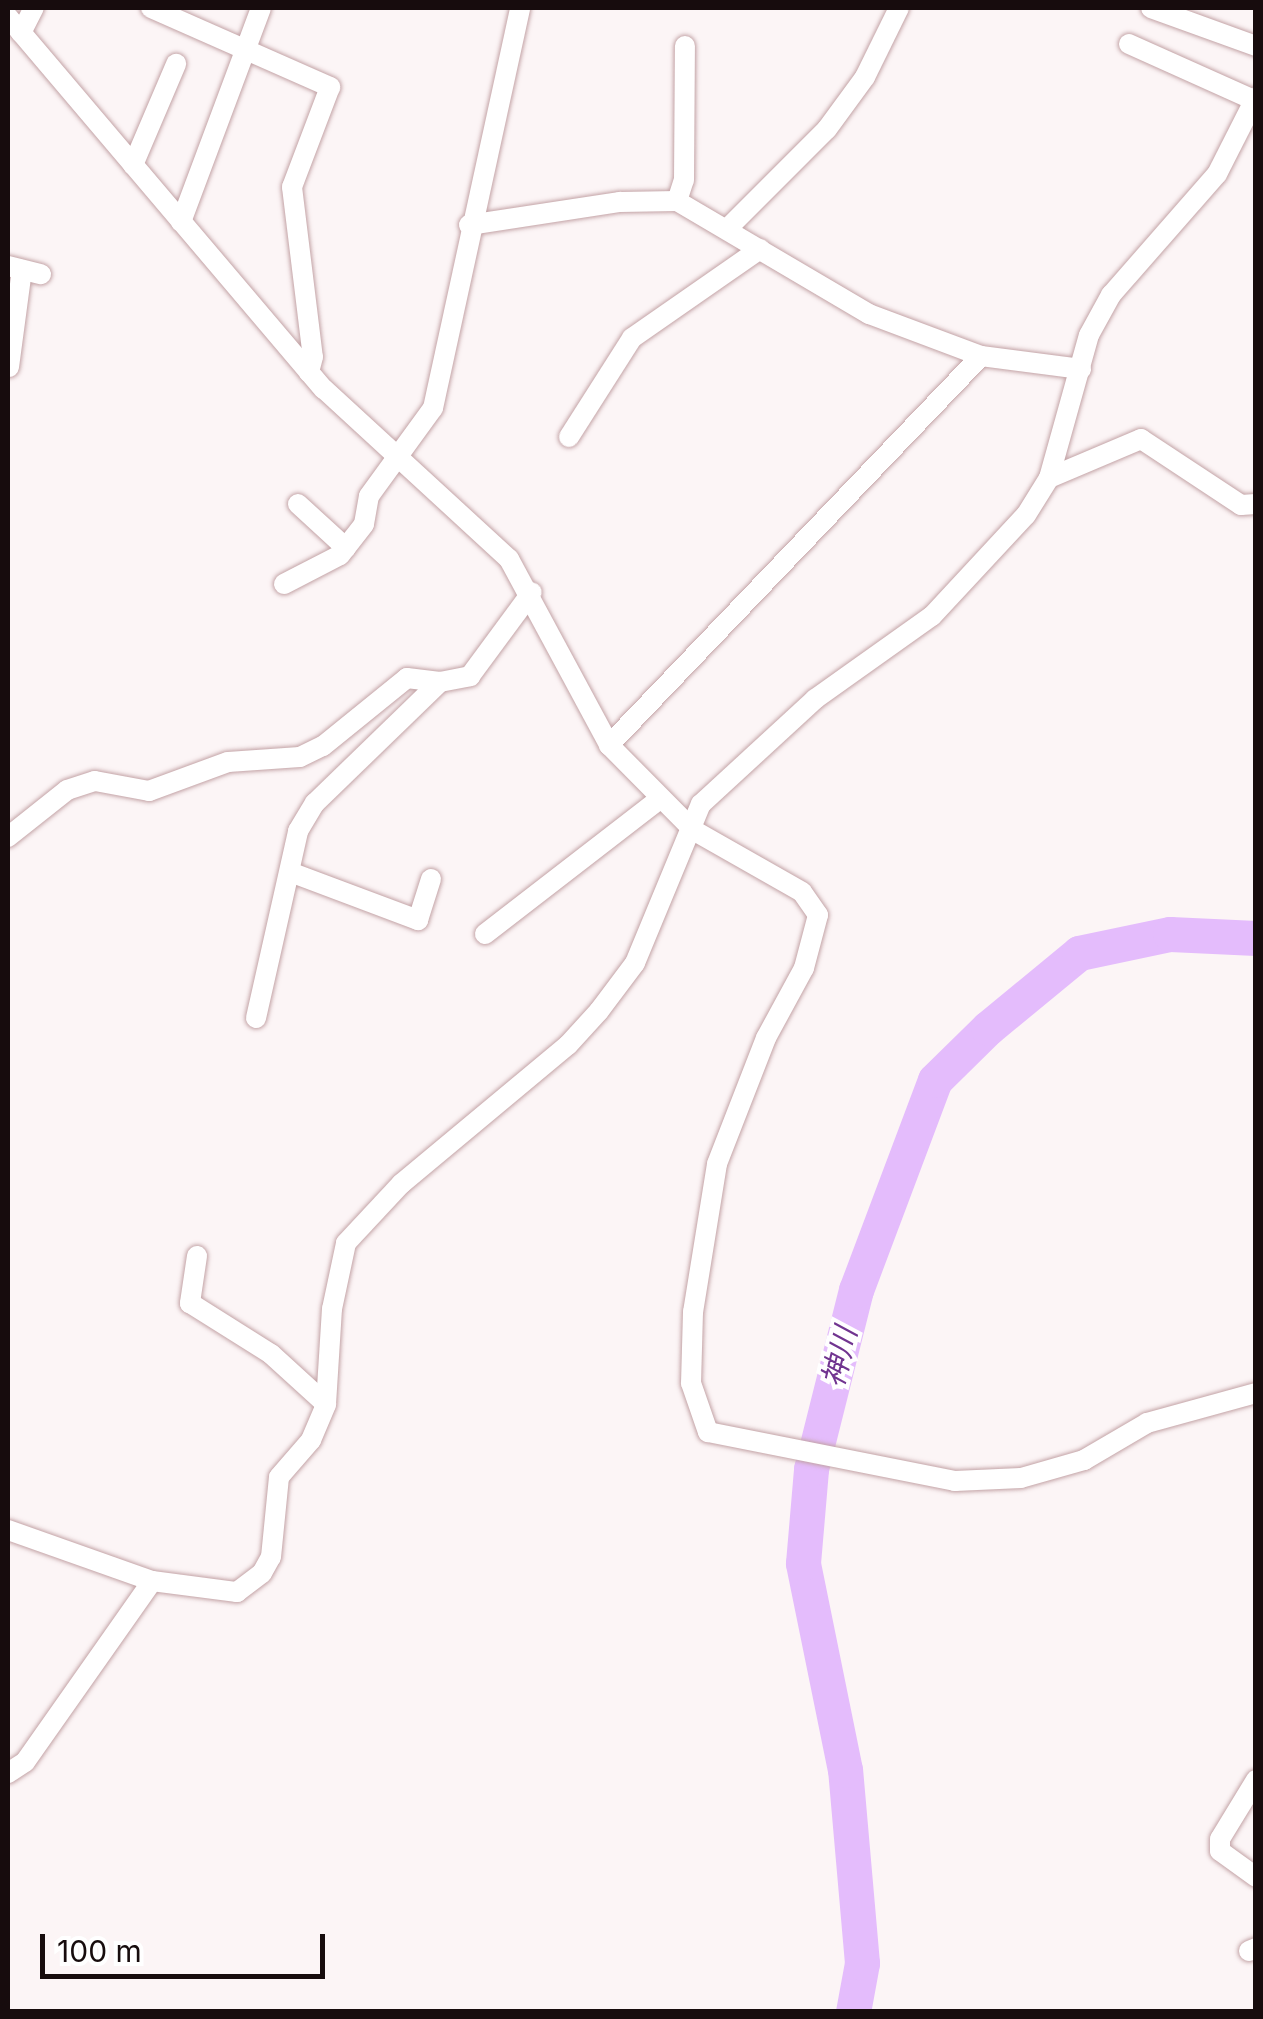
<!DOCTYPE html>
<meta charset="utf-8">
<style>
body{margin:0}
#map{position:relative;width:1263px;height:2019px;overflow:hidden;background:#fcf5f6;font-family:Inter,"Noto Sans JP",sans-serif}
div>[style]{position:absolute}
.river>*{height:35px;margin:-17.5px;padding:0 17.5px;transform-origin:17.5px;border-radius:17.5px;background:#e4bcfc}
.roads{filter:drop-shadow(0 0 2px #c3a3a6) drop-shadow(0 0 2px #c3a3a6)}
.minor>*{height:20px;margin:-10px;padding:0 10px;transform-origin:10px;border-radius:10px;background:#fff}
span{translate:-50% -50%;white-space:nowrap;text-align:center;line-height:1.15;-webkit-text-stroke:8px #fff;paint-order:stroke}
.water-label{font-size:30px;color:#713590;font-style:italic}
.frame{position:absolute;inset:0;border:10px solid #170c0d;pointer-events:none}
.scale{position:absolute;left:40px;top:1934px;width:285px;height:45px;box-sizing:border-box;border:5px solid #170c0d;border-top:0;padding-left:12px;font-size:30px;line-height:35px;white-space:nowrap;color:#170c0d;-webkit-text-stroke:8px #fff;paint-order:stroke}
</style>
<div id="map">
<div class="river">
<i style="left:853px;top:2012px;width:50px;rotate:-79.6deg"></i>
<i style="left:862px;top:1963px;width:194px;rotate:-95deg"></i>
<i style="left:845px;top:1770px;width:211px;rotate:-101.5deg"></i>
<i style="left:803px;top:1563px;width:94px;rotate:-85.1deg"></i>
<i style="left:811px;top:1469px;width:185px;rotate:-75.9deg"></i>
<i style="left:856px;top:1290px;width:224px;rotate:-69.4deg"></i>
<i style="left:935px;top:1080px;width:74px;rotate:-44.5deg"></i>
<i style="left:988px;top:1028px;width:118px;rotate:-39.5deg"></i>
<i style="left:1079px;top:953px;width:93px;rotate:-11.8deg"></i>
<i style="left:1170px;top:934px;width:86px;rotate:2.7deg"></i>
</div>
<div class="roads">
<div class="minor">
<i style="left:151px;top:8px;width:196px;rotate:23.8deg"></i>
<i style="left:330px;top:87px;width:107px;rotate:110.8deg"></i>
<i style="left:292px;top:187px;width:171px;rotate:83deg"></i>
<i style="left:313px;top:357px;width:16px;rotate:105deg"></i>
<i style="left:1151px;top:8px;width:112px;rotate:19.9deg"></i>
<i style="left:8px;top:17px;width:488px;rotate:49.7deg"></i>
<i style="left:324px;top:389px;width:251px;rotate:42.6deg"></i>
<i style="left:509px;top:559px;width:211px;rotate:61.7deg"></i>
<i style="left:609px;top:745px;width:120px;rotate:45.3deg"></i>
<i style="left:693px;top:830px;width:125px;rotate:29.6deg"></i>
<i style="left:802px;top:892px;width:28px;rotate:55deg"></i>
<i style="left:818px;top:915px;width:55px;rotate:104.8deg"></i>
<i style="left:804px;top:968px;width:80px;rotate:118.5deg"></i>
<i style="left:766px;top:1038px;width:135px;rotate:111.3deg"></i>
<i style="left:717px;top:1164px;width:150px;rotate:99.2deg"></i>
<i style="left:693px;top:1312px;width:71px;rotate:91.6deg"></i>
<i style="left:691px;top:1383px;width:52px;rotate:70.9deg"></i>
<i style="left:708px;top:1432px;width:252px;rotate:11.2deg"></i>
<i style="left:955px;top:1481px;width:66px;rotate:-2.6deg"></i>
<i style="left:1021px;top:1478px;width:66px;rotate:-15.9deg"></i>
<i style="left:1084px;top:1460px;width:73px;rotate:-30.4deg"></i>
<i style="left:1147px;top:1423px;width:113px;rotate:-15.4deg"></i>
<i style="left:21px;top:33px;width:28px;rotate:-63deg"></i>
<i style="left:1129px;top:44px;width:139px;rotate:24.2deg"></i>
<i style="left:133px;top:165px;width:110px;rotate:-66.9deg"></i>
<i style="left:677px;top:201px;width:22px;rotate:-72deg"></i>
<i style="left:684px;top:180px;width:134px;rotate:-89.6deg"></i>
<i style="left:181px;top:222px;width:228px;rotate:-69.5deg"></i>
<i style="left:469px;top:225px;width:153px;rotate:-8.7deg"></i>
<i style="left:620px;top:202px;width:57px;rotate:-1deg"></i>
<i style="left:677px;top:201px;width:223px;rotate:30.5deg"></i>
<i style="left:869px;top:314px;width:120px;rotate:20.6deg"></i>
<i style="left:981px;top:356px;width:101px;rotate:7.4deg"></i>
<i style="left:727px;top:229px;width:141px;rotate:-45deg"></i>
<i style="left:827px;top:129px;width:64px;rotate:-53.8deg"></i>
<i style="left:865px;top:77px;width:77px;rotate:-63.8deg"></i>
<i style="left:8px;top:266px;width:34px;rotate:14deg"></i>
<i style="left:9px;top:367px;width:98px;rotate:-82.4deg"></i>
<i style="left:569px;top:437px;width:117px;rotate:-57.5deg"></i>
<i style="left:632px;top:338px;width:156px;rotate:-34.8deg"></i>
<i style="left:1049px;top:478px;width:100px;rotate:-23deg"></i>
<i style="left:1141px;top:439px;width:120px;rotate:33.4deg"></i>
<i style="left:1241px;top:505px;width:15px;rotate:-4deg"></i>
<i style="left:298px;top:504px;width:65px;rotate:42.5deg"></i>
<i style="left:284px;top:584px;width:63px;rotate:-27.4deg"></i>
<i style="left:340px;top:555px;width:39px;rotate:-52deg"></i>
<i style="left:364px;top:524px;width:28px;rotate:-80deg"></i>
<i style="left:369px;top:496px;width:109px;rotate:-54deg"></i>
<i style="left:433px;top:408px;width:409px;rotate:-77.7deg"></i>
<i style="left:609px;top:745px;width:538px;rotate:-46.28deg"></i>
<i style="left:8px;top:837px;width:75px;rotate:-38.5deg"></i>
<i style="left:67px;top:790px;width:29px;rotate:-18deg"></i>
<i style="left:95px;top:781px;width:55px;rotate:10.5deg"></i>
<i style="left:149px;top:791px;width:84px;rotate:-20.2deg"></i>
<i style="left:228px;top:762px;width:72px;rotate:-4deg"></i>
<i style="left:300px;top:757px;width:25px;rotate:-26deg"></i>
<i style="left:323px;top:746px;width:108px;rotate:-39deg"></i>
<i style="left:407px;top:678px;width:33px;rotate:7deg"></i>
<i style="left:440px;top:682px;width:31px;rotate:-11deg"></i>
<i style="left:470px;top:676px;width:104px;rotate:-53.6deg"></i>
<i style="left:290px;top:872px;width:137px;rotate:20.6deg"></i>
<i style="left:418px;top:920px;width:43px;rotate:-72.4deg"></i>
<i style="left:485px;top:934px;width:222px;rotate:-37.7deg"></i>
<i style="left:256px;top:1018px;width:192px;rotate:-77.3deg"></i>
<i style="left:298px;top:831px;width:33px;rotate:-59deg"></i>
<i style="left:315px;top:803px;width:174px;rotate:-44.1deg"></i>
<i style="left:197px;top:1256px;width:48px;rotate:98.5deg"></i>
<i style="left:190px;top:1303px;width:96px;rotate:32.2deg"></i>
<i style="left:271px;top:1354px;width:74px;rotate:42.3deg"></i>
<i style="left:8px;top:1530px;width:153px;rotate:19.5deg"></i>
<i style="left:8px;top:1773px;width:20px;rotate:-33deg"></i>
<i style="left:25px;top:1762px;width:221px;rotate:-54.9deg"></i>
<i style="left:152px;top:1581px;width:86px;rotate:7.4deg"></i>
<i style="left:237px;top:1592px;width:31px;rotate:-37deg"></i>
<i style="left:262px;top:1573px;width:18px;rotate:-61deg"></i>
<i style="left:271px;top:1557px;width:80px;rotate:-84.3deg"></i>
<i style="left:279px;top:1477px;width:49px;rotate:-49.1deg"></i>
<i style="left:311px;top:1440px;width:39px;rotate:-67deg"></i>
<i style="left:326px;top:1404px;width:95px;rotate:-86.4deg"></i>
<i style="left:332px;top:1309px;width:67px;rotate:-78deg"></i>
<i style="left:346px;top:1243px;width:81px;rotate:-47deg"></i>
<i style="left:401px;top:1184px;width:217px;rotate:-39.8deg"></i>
<i style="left:568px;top:1045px;width:46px;rotate:-47.6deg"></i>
<i style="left:599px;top:1011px;width:60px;rotate:-53.1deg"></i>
<i style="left:635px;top:963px;width:172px;rotate:-67.5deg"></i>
<i style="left:701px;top:804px;width:155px;rotate:-42.6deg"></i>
<i style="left:815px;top:699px;width:143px;rotate:-35.4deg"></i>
<i style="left:932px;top:616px;width:138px;rotate:-47.1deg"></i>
<i style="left:1026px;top:515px;width:44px;rotate:-58.1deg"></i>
<i style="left:1049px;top:478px;width:148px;rotate:-74.4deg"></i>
<i style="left:1089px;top:335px;width:46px;rotate:-61.2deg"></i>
<i style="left:1111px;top:295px;width:161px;rotate:-48.8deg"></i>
<i style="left:1217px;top:174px;width:86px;rotate:-63.1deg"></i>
<i style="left:1256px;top:1780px;width:69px;rotate:121.4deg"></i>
<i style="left:1220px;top:1839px;width:12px;rotate:90deg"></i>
<i style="left:1220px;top:1851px;width:44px;rotate:35.8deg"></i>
<i style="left:1249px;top:1951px;width:8px;rotate:-23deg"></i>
</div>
</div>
<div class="water-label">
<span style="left:839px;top:1357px;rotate:-76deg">神川</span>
</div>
<div class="frame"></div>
<div class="scale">100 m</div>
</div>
